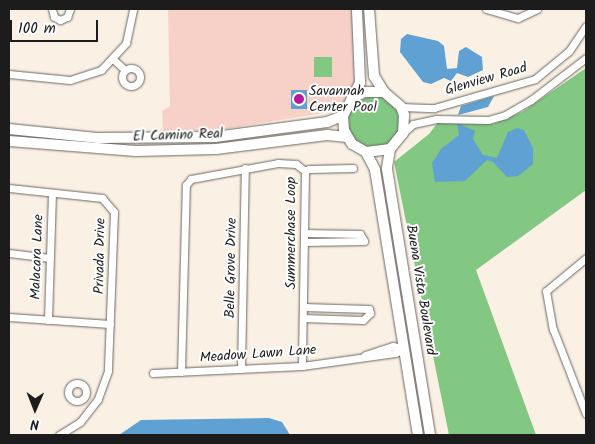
<!DOCTYPE html>
<style>
body{margin:0}
#map{position:relative;width:595px;height:444px;overflow:hidden;background:#faf0e3;font-family:Kalam,sans-serif}
div>[style]{position:absolute}
.built>*{inset:0;background:#f7d1c7}
.green>*{inset:0;background:#82c782;transform-origin:0 0}
.water>*{inset:0;background:#5ea1d2;transform-origin:0 0}
.roads{filter:drop-shadow(0 0 1px #6a6662) drop-shadow(0 0 1px #6a6662)}
.minor>*{height:7px;margin:-3.5px;padding:0 3.5px;transform-origin:3.5px;border-radius:3.5px;background:#fff}
.minor>.ring{margin:-3.5px;padding:0;box-sizing:content-box;background:none;border:7px solid #fff;border-radius:50%}
.secondary>*{height:10px;margin:-5px;padding:0 5px;transform-origin:5px;border-radius:5px;background:#fff}
.dots>*{width:14px;height:14px;translate:-50% -50%;box-sizing:border-box;border:2px solid #fff;border-radius:50%}
span{translate:-50% -50%;white-space:nowrap;text-align:center;line-height:1.15;-webkit-text-stroke:4px #fff;paint-order:stroke}
.street-label{font-size:14px;color:#1c1c1c}
.poi-label{font-size:14px;color:#1c1c1c}
.left{translate:0 -50%;text-align:left}
.frame{position:absolute;inset:0;border:10px solid #1c1c1c;pointer-events:none}
.north{position:absolute;left:10px;top:384px;width:50px;height:50px;-webkit-text-stroke:4px #fff;paint-order:stroke;rotate:181deg;font-size:14px;font-weight:700;line-height:20px;text-align:center;color:#1c1c1c}
.north::after{content:'';display:block;margin:auto;width:18px;height:22px;background:#1c1c1c;clip-path:polygon(50% 0,100% 100%,50% 72%,0 100%)}
.scale{position:absolute;left:10px;top:20px;width:88px;height:22px;box-sizing:border-box;border:2px solid #1c1c1c;border-top:0;padding-left:6px;font-size:15px;line-height:18px;white-space:nowrap;color:#1c1c1c;-webkit-text-stroke:4px #fff;paint-order:stroke}
</style>
<div id="map">
<div class="built">
<i style="clip-path:polygon(168px 9px,352px 9px,355px 87px,345px 103px,335px 111px,225px 129px,163px 132px,162px 111px,170px 106px)"></i>
</div>
<div class="green">
<i style="left:314px;top:57px;width:18px;height:20px"></i>
<i style="clip-path:polygon(586px 68px,586px 190px,476px 270px,536px 435px,449px 435px,394px 162px,429px 134px,439px 121px,493px 124px,522px 112px)"></i>
<i style="clip-path:polygon(377px 95px,386px 98px,398px 110px,400px 128px,390px 144px,382px 148px,364px 147px,356px 142px,347px 128px,347px 119px,354px 104px,369px 96px)"></i>
</div>
<div class="water">
<i style="clip-path:polygon(407px 34px,438px 41px,444px 46px,447px 69px,457px 68px,459px 51px,466px 47px,482px 57px,483px 70px,468px 77px,457px 73px,451px 81px,444px 78px,431px 84px,423px 82px,400px 52px,401px 39px)"></i>
<i style="left:291px;top:90px;width:16px;height:19px"></i>
<i style="clip-path:polygon(494px 96px,488px 107px,458px 115px,461px 106px)"></i>
<i style="clip-path:polygon(457px 123px,475px 131px,473px 139px,483px 155px,497px 158px,508px 132px,517px 128px,524px 130px,533px 148px,533px 164px,518px 176px,507px 177px,493px 162px,487px 160px,465px 181px,435px 182px,432px 163px,441px 149px,459px 135px)"></i>
<i style="clip-path:polygon(269px 418px,282px 422px,290px 435px,119px 435px,141px 420px)"></i>
</div>
<div class="roads">
<div class="minor">
<i style="left:52px;top:9px;width:8px;rotate:76deg"></i>
<i style="left:54px;top:17px;width:7px;rotate:27deg"></i>
<i style="left:60px;top:20px;width:8px;rotate:-23deg"></i>
<i style="left:67px;top:17px;width:9px;rotate:-69deg"></i>
<i style="left:486px;top:9px;width:33px;rotate:16deg"></i>
<i style="left:518px;top:18px;width:21px;rotate:-25deg"></i>
<i style="left:114px;top:60px;width:15px;rotate:42deg"></i>
<i class="ring" style="left:122px;top:68px;width:11px;height:11px"></i>
<i style="left:9px;top:74px;width:61px;rotate:5.6deg"></i>
<i style="left:70px;top:80px;width:33px;rotate:-18deg"></i>
<i style="left:101px;top:70px;width:37px;rotate:-47deg"></i>
<i style="left:126px;top:43px;width:35px;rotate:-78deg"></i>
<i style="left:401px;top:107px;width:33px;rotate:2deg"></i>
<i style="left:434px;top:108px;width:105px;rotate:-16deg"></i>
<i style="left:535px;top:79px;width:44px;rotate:-39.5deg"></i>
<i style="left:569px;top:51px;width:30px;rotate:-56deg"></i>
<i style="left:403px;top:133px;width:13px;rotate:-42deg"></i>
<i style="left:413px;top:124px;width:24px;rotate:-12deg"></i>
<i style="left:436px;top:119px;width:52px;rotate:1.1deg"></i>
<i style="left:488px;top:120px;width:18px;rotate:-16deg"></i>
<i style="left:505px;top:115px;width:30px;rotate:-30deg"></i>
<i style="left:531px;top:100px;width:69px;rotate:-37.4deg"></i>
<i style="left:305px;top:171px;width:4px;rotate:-27deg"></i>
<i style="left:309px;top:169px;width:44px;rotate:-1.3deg"></i>
<i style="left:9px;top:188px;width:94px;rotate:6.1deg"></i>
<i style="left:102px;top:198px;width:18px;rotate:49deg"></i>
<i style="left:114px;top:212px;width:159px;rotate:92.2deg"></i>
<i style="left:108px;top:371px;width:30px;rotate:110deg"></i>
<i style="left:98px;top:399px;width:29px;rotate:128deg"></i>
<i style="left:80px;top:422px;width:25px;rotate:148deg"></i>
<i style="left:304px;top:242px;width:60px;rotate:-1deg"></i>
<i style="left:364px;top:241px;width:8px;rotate:-120deg"></i>
<i style="left:360px;top:234px;width:56px;rotate:-179deg"></i>
<i style="left:9px;top:253px;width:41px;rotate:7deg"></i>
<i style="left:586px;top:258px;width:52px;rotate:140.5deg"></i>
<i style="left:546px;top:291px;width:39px;rotate:80deg"></i>
<i style="left:553px;top:329px;width:91px;rotate:68.8deg"></i>
<i style="left:9px;top:317px;width:101px;rotate:4deg"></i>
<i style="left:303px;top:318px;width:60px;rotate:1.9deg"></i>
<i style="left:363px;top:320px;width:10px;rotate:-45deg"></i>
<i style="left:370px;top:313px;width:4px;rotate:-104deg"></i>
<i style="left:369px;top:309px;width:66px;rotate:-178.3deg"></i>
<i style="left:48px;top:320px;width:126px;rotate:-88.2deg"></i>
<i style="left:365px;top:355px;width:29px;rotate:-18deg"></i>
<i style="left:393px;top:346px;width:11px;rotate:15deg"></i>
<i style="left:241px;top:369px;width:201px;rotate:-88.9deg"></i>
<i style="left:181px;top:372px;width:187px;rotate:-88.5deg"></i>
<i style="left:186px;top:185px;width:8px;rotate:-50deg"></i>
<i style="left:191px;top:179px;width:88px;rotate:-10.4deg"></i>
<i style="left:278px;top:163px;width:18px;rotate:3deg"></i>
<i style="left:296px;top:164px;width:11px;rotate:38deg"></i>
<i style="left:305px;top:171px;width:195px;rotate:90.9deg"></i>
<i style="left:153px;top:373px;width:149px;rotate:-2.7deg"></i>
<i style="left:302px;top:366px;width:94px;rotate:-8deg"></i>
<i style="left:395px;top:353px;width:10px;rotate:-24deg"></i>
<i class="ring" style="left:68px;top:383px;width:11px;height:11px"></i>
</div>
<div class="secondary">
<i style="left:369px;top:9px;width:67px;rotate:85.7deg"></i>
<i style="left:374px;top:76px;width:19px;rotate:58deg"></i>
<i style="left:355px;top:97px;width:10px;rotate:-29deg"></i>
<i style="left:364px;top:92px;width:20px"></i>
<i style="left:384px;top:92px;width:23px;rotate:41deg"></i>
<i style="left:401px;top:107px;width:9px;rotate:69deg"></i>
<i style="left:404px;top:115px;width:18px;rotate:93deg"></i>
<i style="left:403px;top:133px;width:21px;rotate:129deg"></i>
<i style="left:390px;top:149px;width:24px;rotate:173deg"></i>
<i style="left:366px;top:152px;width:16px;rotate:-150deg"></i>
<i style="left:352px;top:144px;width:16px;rotate:-120deg"></i>
<i style="left:344px;top:130px;width:14px;rotate:-94deg"></i>
<i style="left:343px;top:116px;width:38px;rotate:-63deg"></i>
<i style="left:360px;top:82px;width:73px;rotate:-92.4deg"></i>
<i style="left:9px;top:129px;width:88px;rotate:5.8deg"></i>
<i style="left:97px;top:138px;width:118px;rotate:-0.5deg"></i>
<i style="left:215px;top:137px;width:113px;rotate:-7.6deg"></i>
<i style="left:327px;top:122px;width:17px;rotate:-21deg"></i>
<i style="left:9px;top:141px;width:127px;rotate:4.5deg"></i>
<i style="left:136px;top:151px;width:80px;rotate:-1.4deg"></i>
<i style="left:216px;top:149px;width:112px;rotate:-7.2deg"></i>
<i style="left:327px;top:135px;width:20px;rotate:6deg"></i>
<i style="left:390px;top:149px;width:20px;rotate:99deg"></i>
<i style="left:387px;top:169px;width:269px;rotate:80.8deg"></i>
<i style="left:366px;top:152px;width:20px;rotate:63deg"></i>
<i style="left:375px;top:170px;width:268px;rotate:80.8deg"></i>
</div>
</div>
<div class="dots">
<i style="left:299px;top:99px;background:#b5179e"></i>
</div>
<div class="street-label">
<span style="left:486px;top:79px;rotate:-16deg">Glenview Road</span>
<span style="left:178px;top:135px;rotate:-2deg">El Camino Real</span>
<span style="left:291px;top:233px;rotate:-90deg">Summerchase Loop</span>
<span style="left:100px;top:256px;rotate:-89deg">Privada Drive</span>
<span style="left:37px;top:257px;rotate:-88deg">Malacara Lane</span>
<span style="left:231px;top:268px;rotate:-89deg">Belle Grove Drive</span>
<span style="left:421px;top:290px;rotate:81deg">Buena Vista Boulevard</span>
<span style="left:258px;top:354px;rotate:-4deg">Meadow Lawn Lane</span>
</div>
<div class="poi-label">
<span class="left" style="left:309px;top:99px">Savannah<br>Center Pool</span>
</div>
<div class="frame"></div>
<div class="north">N</div>
<div class="scale">100 m</div>
</div>
